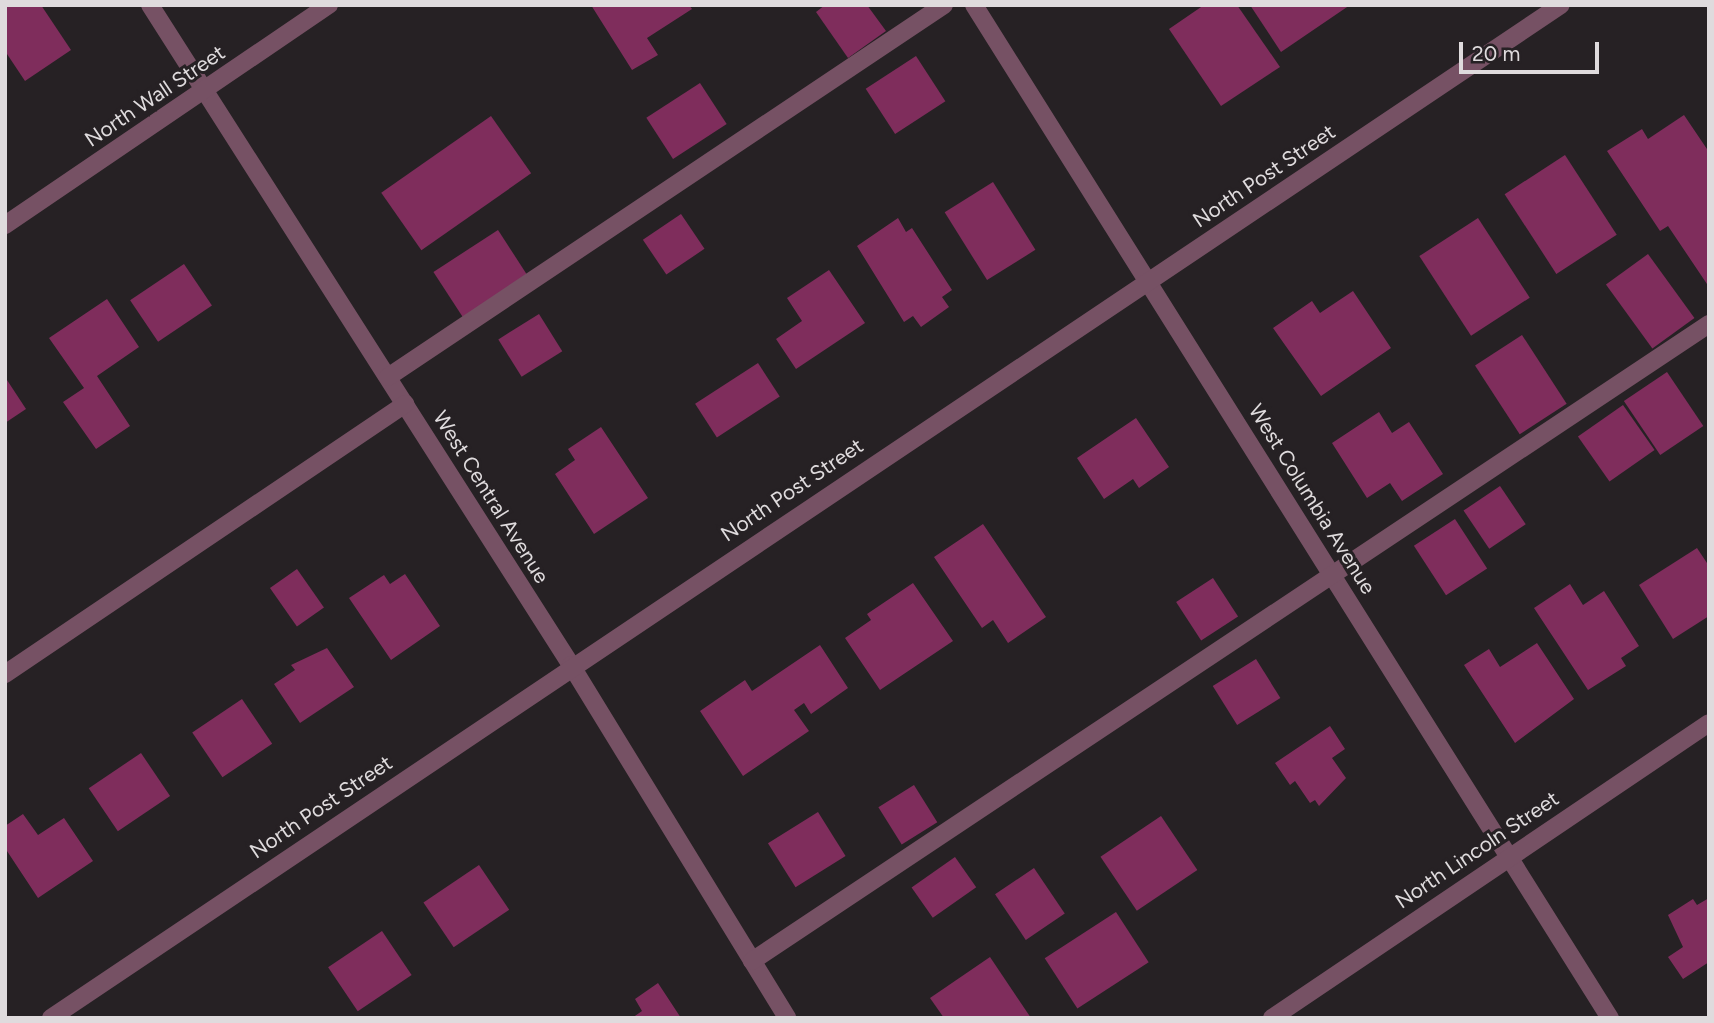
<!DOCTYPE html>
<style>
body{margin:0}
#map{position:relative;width:1714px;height:1023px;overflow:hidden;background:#262124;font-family:Figtree,sans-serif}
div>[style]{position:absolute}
.building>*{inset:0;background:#7f2d5c;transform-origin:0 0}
.minor>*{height:18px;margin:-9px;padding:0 9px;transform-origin:9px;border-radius:9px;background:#765164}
span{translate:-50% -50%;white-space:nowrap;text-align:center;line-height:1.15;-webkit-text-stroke:6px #262124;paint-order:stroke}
.street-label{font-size:21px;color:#dfdbdd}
.frame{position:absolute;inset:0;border:7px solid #dfdbdd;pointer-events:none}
.scale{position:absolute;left:1459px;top:42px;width:140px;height:32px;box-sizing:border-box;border:4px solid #dfdbdd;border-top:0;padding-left:9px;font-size:21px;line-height:24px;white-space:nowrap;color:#dfdbdd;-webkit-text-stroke:5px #262124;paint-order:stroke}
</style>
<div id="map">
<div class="building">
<i style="clip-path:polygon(5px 5px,41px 5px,71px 50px,25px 81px,5px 51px)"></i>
<i style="clip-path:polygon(591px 5px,689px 5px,692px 9px,647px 38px,658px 55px,632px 70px)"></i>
<i style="clip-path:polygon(825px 5px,867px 5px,886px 31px,848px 58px,816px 12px)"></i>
<i style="clip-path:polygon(1204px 5px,1237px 5px,1280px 67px,1221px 106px,1169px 29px)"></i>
<i style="clip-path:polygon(1250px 5px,1350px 5px,1281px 52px)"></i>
<i style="left:916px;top:56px;width:54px;height:60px;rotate:57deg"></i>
<i style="left:700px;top:83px;width:49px;height:64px;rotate:57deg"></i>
<i style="clip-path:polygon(1684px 115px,1709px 152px,1709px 287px,1668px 226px,1660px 231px,1607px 151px,1642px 129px,1648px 139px)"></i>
<i style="left:491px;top:116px;width:70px;height:134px;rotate:55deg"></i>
<i style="left:1565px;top:155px;width:95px;height:72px;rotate:57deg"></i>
<i style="left:993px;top:182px;width:80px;height:57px;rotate:58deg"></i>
<i style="left:681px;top:214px;width:42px;height:46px;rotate:56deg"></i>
<i style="clip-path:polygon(898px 218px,906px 232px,912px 228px,952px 290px,942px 297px,949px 307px,921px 327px,913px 316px,904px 322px,857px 246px)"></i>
<i style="left:1478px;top:218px;width:95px;height:70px;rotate:57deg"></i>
<i style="left:498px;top:230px;width:55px;height:77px;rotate:57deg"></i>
<i style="left:1648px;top:254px;width:79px;height:52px;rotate:54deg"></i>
<i style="left:184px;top:264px;width:50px;height:65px;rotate:56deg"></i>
<i style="clip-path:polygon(829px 270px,865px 323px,796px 369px,776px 339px,802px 321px,787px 298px)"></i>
<i style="clip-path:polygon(1353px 291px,1391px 348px,1321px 396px,1273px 328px,1312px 301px,1320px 313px)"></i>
<i style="clip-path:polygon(107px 299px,139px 347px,97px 376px,130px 426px,96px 449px,63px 402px,84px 388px,49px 338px)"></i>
<i style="left:539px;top:314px;width:44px;height:48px;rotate:58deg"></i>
<i style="left:1522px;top:335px;width:82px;height:56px;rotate:57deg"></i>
<i style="left:758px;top:363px;width:40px;height:75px;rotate:57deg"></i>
<i style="left:1667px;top:372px;width:65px;height:52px;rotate:56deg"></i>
<i style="clip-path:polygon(5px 377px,26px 409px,5px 423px)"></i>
<i style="left:1623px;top:405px;width:55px;height:55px;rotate:55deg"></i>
<i style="clip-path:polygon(1379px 412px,1392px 433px,1409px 422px,1443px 474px,1402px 501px,1390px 483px,1367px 498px,1332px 443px)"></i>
<i style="clip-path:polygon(1136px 418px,1169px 467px,1139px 488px,1133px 479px,1104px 499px,1077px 458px)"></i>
<i style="clip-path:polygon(601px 427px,648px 498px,594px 534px,555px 474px,575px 460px,568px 449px)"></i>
<i style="left:1500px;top:486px;width:46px;height:44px;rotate:56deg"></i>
<i style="left:1455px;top:519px;width:59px;height:49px;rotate:57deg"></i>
<i style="clip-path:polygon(983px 524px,1046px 617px,1008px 643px,993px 620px,982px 628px,934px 557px)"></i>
<i style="clip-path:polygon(1697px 548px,1709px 566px,1709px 616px,1673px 639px,1639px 585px)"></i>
<i style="left:297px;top:569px;width:47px;height:33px;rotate:55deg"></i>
<i style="clip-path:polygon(405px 574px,440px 626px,391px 660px,349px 598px,384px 575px,390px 584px)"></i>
<i style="left:1213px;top:578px;width:46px;height:44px;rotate:57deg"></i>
<i style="clip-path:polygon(913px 583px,953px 641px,880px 690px,845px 638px,871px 620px,867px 614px)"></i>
<i style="clip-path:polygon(1570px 584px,1583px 605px,1604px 591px,1639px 646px,1621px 658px,1626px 666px,1588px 690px,1534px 608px)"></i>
<i style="clip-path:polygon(1537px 643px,1574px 699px,1515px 743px,1464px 665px,1489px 649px,1500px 667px)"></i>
<i style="clip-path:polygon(820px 645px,848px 688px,811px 714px,804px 703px,794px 710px,809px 731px,743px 776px,700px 711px,745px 680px,752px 691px)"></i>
<i style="clip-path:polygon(327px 648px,354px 687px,300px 723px,274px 684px,295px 670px,291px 665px)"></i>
<i style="left:1256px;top:659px;width:46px;height:51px;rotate:58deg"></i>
<i style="left:242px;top:699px;width:54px;height:60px;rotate:56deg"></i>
<i style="clip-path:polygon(1330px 726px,1345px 749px,1332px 758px,1346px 778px,1319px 806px,1315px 800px,1310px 803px,1295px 781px,1290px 785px,1275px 763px)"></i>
<i style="left:141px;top:753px;width:52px;height:63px;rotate:56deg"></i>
<i style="left:914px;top:785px;width:44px;height:42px;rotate:58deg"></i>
<i style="left:818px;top:812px;width:52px;height:59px;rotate:58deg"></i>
<i style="clip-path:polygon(23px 814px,38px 835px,64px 818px,93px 861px,38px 898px,5px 848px,5px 826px)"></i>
<i style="left:1161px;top:816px;width:65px;height:73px;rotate:56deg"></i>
<i style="left:955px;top:857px;width:37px;height:53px;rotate:55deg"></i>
<i style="left:479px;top:865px;width:54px;height:67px;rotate:56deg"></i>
<i style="left:1034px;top:868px;width:55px;height:47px;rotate:56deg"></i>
<i style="clip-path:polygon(1709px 898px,1709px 962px,1683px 979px,1668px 957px,1683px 947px,1668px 915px,1693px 899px,1697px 905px)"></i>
<i style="left:1116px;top:912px;width:60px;height:85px;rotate:57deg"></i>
<i style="left:382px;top:931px;width:53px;height:65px;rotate:56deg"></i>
<i style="clip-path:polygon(990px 957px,1031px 1018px,944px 1018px,930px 998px)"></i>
<i style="clip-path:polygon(658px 983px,681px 1018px,632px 1018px,642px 1011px,635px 999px)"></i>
</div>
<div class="minor">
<i style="left:150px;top:5px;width:783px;rotate:57.47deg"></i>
<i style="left:571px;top:665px;width:414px;rotate:58.5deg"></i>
<i style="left:974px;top:5px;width:1196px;rotate:57.88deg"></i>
<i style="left:5px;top:225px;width:392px;rotate:-34.2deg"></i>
<i style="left:388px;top:377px;width:669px;rotate:-33.79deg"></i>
<i style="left:5px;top:674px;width:483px;rotate:-34deg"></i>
<i style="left:752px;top:961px;width:1150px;rotate:-33.65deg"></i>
<i style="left:51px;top:1018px;width:1818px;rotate:-33.86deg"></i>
<i style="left:1272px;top:1018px;width:527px;rotate:-34.02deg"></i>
</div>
<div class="street-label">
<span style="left:155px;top:96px;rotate:-34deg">North Wall Street</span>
<span style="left:1264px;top:176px;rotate:-34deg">North Post Street</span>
<span style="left:792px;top:490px;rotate:-34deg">North Post Street</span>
<span style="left:491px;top:497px;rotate:58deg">West Central Avenue</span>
<span style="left:1312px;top:499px;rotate:58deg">West Columbia Avenue</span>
<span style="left:321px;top:807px;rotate:-34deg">North Post Street</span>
<span style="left:1477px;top:850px;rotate:-34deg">North Lincoln Street</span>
</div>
<div class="frame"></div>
<div class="scale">20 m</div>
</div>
